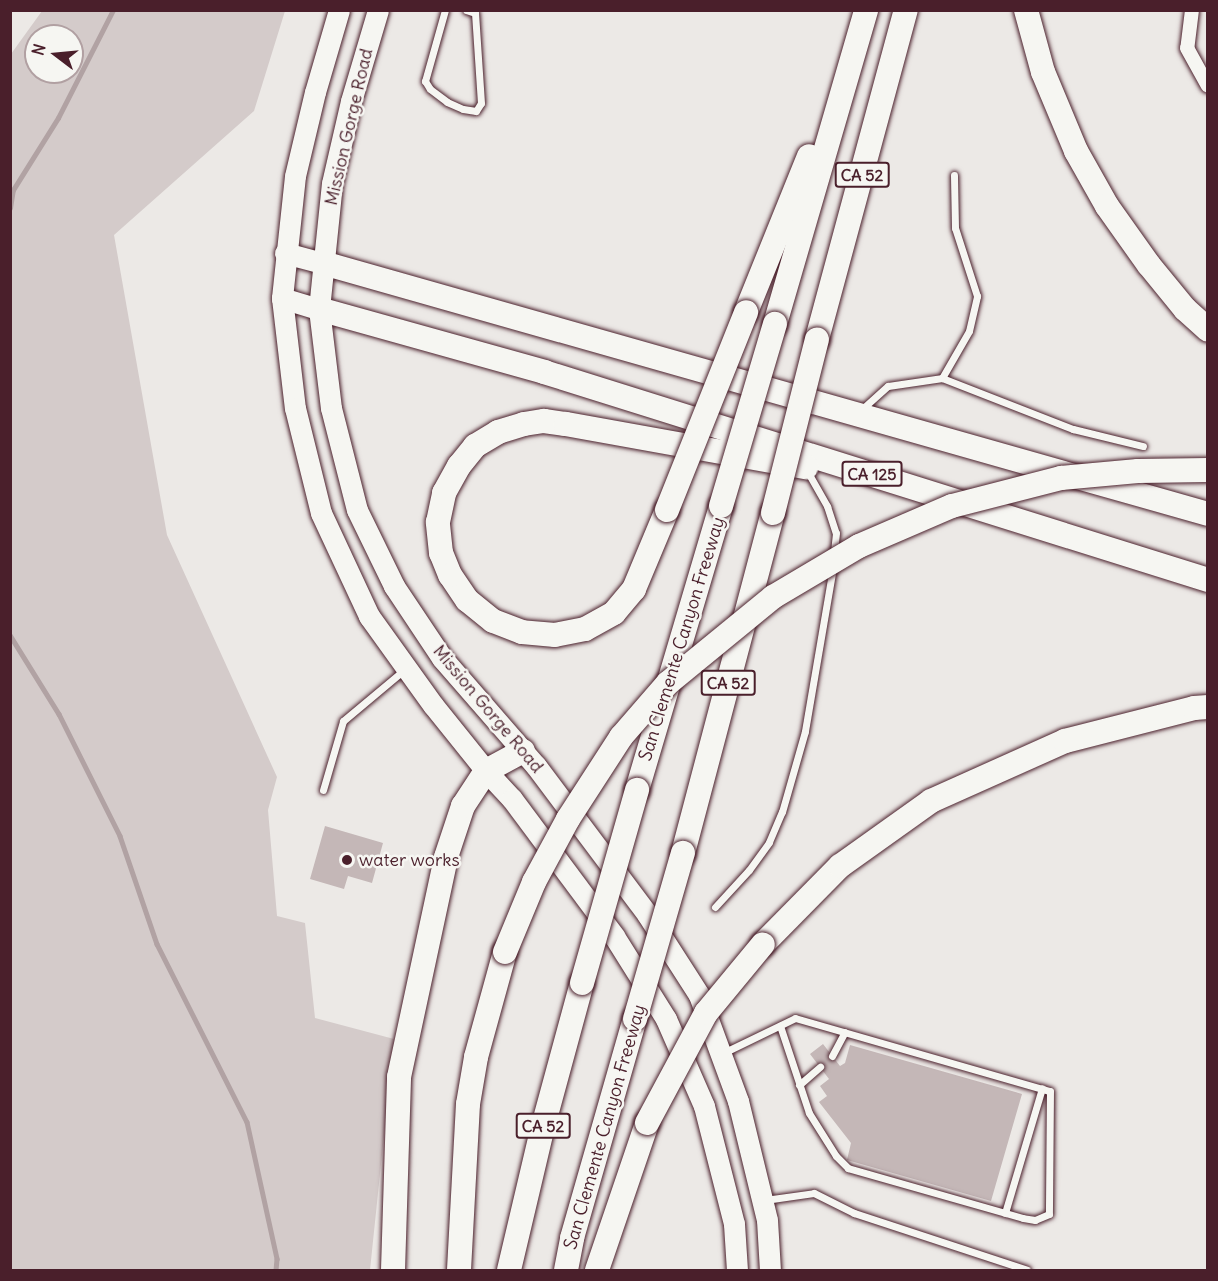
<!DOCTYPE html>
<style>
body{margin:0}
#map{position:relative;width:1218px;height:1281px;overflow:hidden;background:#ece9e6;font-family:Delius,sans-serif}
div>[style]{position:absolute}
.green>*{inset:0;background:#d4cbca}
.stream>*{height:4.5px;margin:-2.25px;padding:0 2.25px;transform-origin:2.25px;border-radius:2.25px;background:#b1a2a3}
.building>*{inset:0;background:#c4b7b7}
.roads{filter:drop-shadow(0 0 2px #4a1f2b) drop-shadow(0 0 2px #4a1f2b)}
.service>*{height:7px;margin:-3.5px;padding:0 3.5px;transform-origin:3.5px;border-radius:3.5px;background:#f6f6f2}
.minor>*{height:14px;margin:-7px;padding:0 7px;transform-origin:7px;border-radius:7px;background:#f6f6f2}
.primary>*{height:21px;margin:-10.5px;padding:0 10.5px;transform-origin:10.5px;border-radius:10.5px;background:#f6f6f2}
.motorway>*{height:24px;margin:-12px;padding:0 12px;transform-origin:12px;border-radius:12px;background:#f6f6f2}
.bridges{filter:drop-shadow(0 0 2px #4a1f2b) drop-shadow(0 0 2px #4a1f2b)}
.motorway-bridge>*{height:24px;margin:-12px;padding:0 12px;transform-origin:12px;border-radius:12px;background:#f6f6f2}
.dots>*{width:16px;height:16px;translate:-50% -50%;box-sizing:border-box;border:3px solid #f6f6f2;border-radius:50%}
span{translate:-50% -50%;white-space:nowrap;text-align:center;line-height:1.15;-webkit-text-stroke:5px #f6f6f2;paint-order:stroke}
.shield-label span{padding:2px 4px;background:#f6f6f2;border:2px solid;border-radius:4px;-webkit-text-stroke-width:0}
.shield-label{font-size:16px;color:#4a1f2b;font-weight:700}
.street-label{font-size:18px;color:#4a1f2b}
.poi-label{font-size:18px;color:#4a1f2b}
.left{translate:0 -50%;text-align:left}
.frame{position:absolute;inset:0;border:12px solid #4a1f2b;pointer-events:none}
.north{position:absolute;left:24px;top:24px;width:60px;height:60px;box-sizing:border-box;background:#f6f6f2;border:2px solid #b1a0a2;border-radius:50%;rotate:286deg;font-size:16px;font-weight:700;line-height:24px;text-align:center;color:#4a1f2b}
.north::after{content:'';display:block;margin:auto;width:21px;height:27px;background:#4a1f2b;clip-path:polygon(50% 0,100% 100%,50% 72%,0 100%)}
</style>
<div id="map">
<div class="green">
<i style="clip-path:polygon(evenodd,42px 11px,285px 11px,254px 111px,114px 235px,167px 535px,277px 777px,268px 810px,277px 916px,305px 923px,315px 1018px,394px 1039px,370px 1270px,11px 1270px,11px 54px,42px 11px,36px 36px,72px 36px,72px 72px,36px 72px,36px 36px)"></i>
</div>
<div class="stream">
<i style="left:10px;top:208px;width:18px;rotate:-81deg"></i>
<i style="left:13px;top:190px;width:85px;rotate:-58deg"></i>
<i style="left:58px;top:118px;width:121px;rotate:-63deg"></i>
<i style="left:10px;top:635px;width:93px;rotate:58.2deg"></i>
<i style="left:59px;top:714px;width:136px;rotate:63.4deg"></i>
<i style="left:120px;top:836px;width:114px;rotate:71.1deg"></i>
<i style="left:157px;top:944px;width:199px;rotate:63.2deg"></i>
<i style="left:247px;top:1122px;width:140px;rotate:77.6deg"></i>
<i style="left:277px;top:1259px;width:11px;rotate:95deg"></i>
</div>
<div class="building">
<i style="clip-path:polygon(325px 826px,383px 843px,372px 883px,348px 876px,344px 889px,310px 879px)"></i>
<i style="clip-path:polygon(823px 1044px,840px 1066px,845px 1063px,850px 1045px,1022px 1094px,991px 1201px,847px 1160px,851px 1143px,819px 1102px,827px 1096px,820px 1086px,829px 1079px,810px 1054px)"></i>
</div>
<div class="roads">
<div class="service">
<i style="left:445px;top:10px;width:74px;rotate:105.7deg"></i>
<i style="left:425px;top:81px;width:9px;rotate:58deg"></i>
<i style="left:430px;top:89px;width:21px;rotate:37deg"></i>
<i style="left:447px;top:102px;width:17px;rotate:24deg"></i>
<i style="left:463px;top:109px;width:13px;rotate:9deg"></i>
<i style="left:476px;top:111px;width:9px;rotate:-58deg"></i>
<i style="left:481px;top:103px;width:90px;rotate:-93.8deg"></i>
<i style="left:475px;top:13px;width:9px;rotate:-162deg"></i>
<i style="left:942px;top:378px;width:54px;rotate:-60.1deg"></i>
<i style="left:969px;top:331px;width:36px;rotate:-77deg"></i>
<i style="left:977px;top:296px;width:71px;rotate:-107.9deg"></i>
<i style="left:955px;top:228px;width:53px;rotate:-91.1deg"></i>
<i style="left:861px;top:410px;width:36px;rotate:-42deg"></i>
<i style="left:888px;top:386px;width:55px;rotate:-8.4deg"></i>
<i style="left:942px;top:378px;width:141px;rotate:21.3deg"></i>
<i style="left:1073px;top:429px;width:72px;rotate:13.7deg"></i>
<i style="left:806px;top:469px;width:43px;rotate:60.4deg"></i>
<i style="left:827px;top:506px;width:28px;rotate:72deg"></i>
<i style="left:836px;top:533px;width:20px;rotate:96deg"></i>
<i style="left:323px;top:790px;width:72px;rotate:-73.8deg"></i>
<i style="left:343px;top:721px;width:80px;rotate:-39.9deg"></i>
<i style="left:715px;top:907px;width:50px;rotate:-47.4deg"></i>
<i style="left:749px;top:870px;width:34px;rotate:-54deg"></i>
<i style="left:769px;top:842px;width:33px;rotate:-67deg"></i>
<i style="left:782px;top:812px;width:84px;rotate:-74.1deg"></i>
<i style="left:805px;top:731px;width:165px;rotate:-80.3deg"></i>
<i style="left:723px;top:1053px;width:80px;rotate:-25.9deg"></i>
<i style="left:795px;top:1018px;width:265px;rotate:16deg"></i>
<i style="left:1050px;top:1091px;width:123px;rotate:90.5deg"></i>
<i style="left:1049px;top:1214px;width:15px;rotate:157deg"></i>
<i style="left:1035px;top:1220px;width:12px;rotate:-171deg"></i>
<i style="left:1023px;top:1218px;width:182px;rotate:-164.1deg"></i>
<i style="left:848px;top:1168px;width:17px;rotate:-135deg"></i>
<i style="left:836px;top:1156px;width:51px;rotate:-122.1deg"></i>
<i style="left:809px;top:1113px;width:92px;rotate:-108.4deg"></i>
<i style="left:832px;top:1056px;width:27px;rotate:-62deg"></i>
<i style="left:799px;top:1085px;width:28px;rotate:-41deg"></i>
<i style="left:765px;top:1200px;width:49px;rotate:-8.1deg"></i>
<i style="left:814px;top:1193px;width:45px;rotate:26.6deg"></i>
<i style="left:854px;top:1213px;width:182px;rotate:18.2deg"></i>
<i style="left:1005px;top:1213px;width:130px;rotate:-73.5deg"></i>
</div>
<div class="minor">
<i style="left:1192px;top:10px;width:38px;rotate:97deg"></i>
<i style="left:1187px;top:48px;width:43px;rotate:61.1deg"></i>
</div>
<div class="primary">
<i style="left:339px;top:10px;width:85px;rotate:106.3deg"></i>
<i style="left:315px;top:92px;width:86px;rotate:103.4deg"></i>
<i style="left:295px;top:176px;width:123px;rotate:96.1deg"></i>
<i style="left:282px;top:298px;width:111px;rotate:83.3deg"></i>
<i style="left:295px;top:408px;width:108px;rotate:76.1deg"></i>
<i style="left:321px;top:513px;width:114px;rotate:65deg"></i>
<i style="left:369px;top:616px;width:110px;rotate:54.3deg"></i>
<i style="left:433px;top:705px;width:85px;rotate:51.2deg"></i>
<i style="left:486px;top:771px;width:38px;rotate:47deg"></i>
<i style="left:512px;top:799px;width:171px;rotate:53.3deg"></i>
<i style="left:614px;top:936px;width:98px;rotate:57.9deg"></i>
<i style="left:666px;top:1019px;width:95px;rotate:66.4deg"></i>
<i style="left:704px;top:1106px;width:122px;rotate:75.7deg"></i>
<i style="left:734px;top:1224px;width:46px;rotate:86.3deg"></i>
<i style="left:378px;top:10px;width:95px;rotate:106.5deg"></i>
<i style="left:351px;top:101px;width:84px;rotate:103deg"></i>
<i style="left:332px;top:183px;width:127px;rotate:95.9deg"></i>
<i style="left:319px;top:309px;width:100px;rotate:83.1deg"></i>
<i style="left:331px;top:408px;width:105px;rotate:75.7deg"></i>
<i style="left:357px;top:510px;width:85px;rotate:64deg"></i>
<i style="left:394px;top:586px;width:87px;rotate:56.3deg"></i>
<i style="left:442px;top:658px;width:143px;rotate:49deg"></i>
<i style="left:536px;top:766px;width:185px;rotate:53.1deg"></i>
<i style="left:647px;top:914px;width:96px;rotate:57.3deg"></i>
<i style="left:699px;top:995px;width:113px;rotate:69.8deg"></i>
<i style="left:738px;top:1101px;width:122px;rotate:76.3deg"></i>
<i style="left:767px;top:1220px;width:50px;rotate:86.6deg"></i>
<i style="left:285px;top:253px;width:39px;rotate:15deg"></i>
<i style="left:282px;top:298px;width:39px;rotate:17deg"></i>
</div>
<div class="motorway">
<i style="left:1026px;top:10px;width:64px;rotate:74.7deg"></i>
<i style="left:1043px;top:72px;width:86px;rotate:67.3deg"></i>
<i style="left:1076px;top:151px;width:63px;rotate:60.6deg"></i>
<i style="left:1107px;top:206px;width:72px;rotate:54.6deg"></i>
<i style="left:1149px;top:265px;width:57px;rotate:50.7deg"></i>
<i style="left:1185px;top:309px;width:31px;rotate:42deg"></i>
<i style="left:323px;top:263px;width:920px;rotate:15.83deg"></i>
<i style="left:319px;top:309px;width:234px;rotate:15.6deg"></i>
<i style="left:544px;top:372px;width:696px;rotate:17.39deg"></i>
<i style="left:746px;top:312px;width:168px;rotate:-68deg"></i>
<i style="left:775px;top:324px;width:327px;rotate:-73.8deg"></i>
<i style="left:817px;top:339px;width:341px;rotate:-74.9deg"></i>
<i style="left:667px;top:510px;width:86px;rotate:112.7deg"></i>
<i style="left:634px;top:589px;width:31px;rotate:130deg"></i>
<i style="left:614px;top:613px;width:33px;rotate:151deg"></i>
<i style="left:585px;top:629px;width:31px;rotate:169deg"></i>
<i style="left:555px;top:635px;width:33px;rotate:-175deg"></i>
<i style="left:522px;top:632px;width:31px;rotate:-159deg"></i>
<i style="left:493px;top:621px;width:33px;rotate:-141deg"></i>
<i style="left:467px;top:600px;width:30px;rotate:-124deg"></i>
<i style="left:450px;top:575px;width:24px;rotate:-112deg"></i>
<i style="left:441px;top:553px;width:31px;rotate:-96deg"></i>
<i style="left:438px;top:522px;width:30px;rotate:-78deg"></i>
<i style="left:444px;top:493px;width:31px;rotate:-61deg"></i>
<i style="left:459px;top:466px;width:26px;rotate:-51deg"></i>
<i style="left:475px;top:446px;width:27px;rotate:-31deg"></i>
<i style="left:498px;top:432px;width:27px;rotate:-17deg"></i>
<i style="left:524px;top:424px;width:20px;rotate:-9deg"></i>
<i style="left:544px;top:421px;width:22px;rotate:8deg"></i>
<i style="left:566px;top:424px;width:244px;rotate:10.2deg"></i>
<i style="left:637px;top:790px;width:296px;rotate:-73.5deg"></i>
<i style="left:683px;top:853px;width:352px;rotate:-75.2deg"></i>
<i style="left:763px;top:944px;width:110px;rotate:-45.4deg"></i>
<i style="left:840px;top:866px;width:112px;rotate:-35.5deg"></i>
<i style="left:931px;top:801px;width:147px;rotate:-24.1deg"></i>
<i style="left:1065px;top:741px;width:133px;rotate:-14.3deg"></i>
<i style="left:1194px;top:708px;width:14px;rotate:-4deg"></i>
<i style="left:393px;top:1270px;width:193px;rotate:-88.2deg"></i>
<i style="left:399px;top:1077px;width:225px;rotate:-77.9deg"></i>
<i style="left:446px;top:857px;width:54px;rotate:-71.6deg"></i>
<i style="left:463px;top:806px;width:42px;rotate:-56.7deg"></i>
<i style="left:486px;top:771px;width:42px;rotate:-28.4deg"></i>
<i style="left:459px;top:1270px;width:166px;rotate:-86.9deg"></i>
<i style="left:468px;top:1104px;width:48px;rotate:-80.3deg"></i>
<i style="left:476px;top:1057px;width:109px;rotate:-74.6deg"></i>
<i style="left:509px;top:1270px;width:144px;rotate:-76.7deg"></i>
<i style="left:542px;top:1130px;width:152px;rotate:-74.8deg"></i>
<i style="left:566px;top:1270px;width:33px;rotate:-79deg"></i>
<i style="left:572px;top:1238px;width:228px;rotate:-74deg"></i>
<i style="left:597px;top:1270px;width:155px;rotate:-71.2deg"></i>
</div>
</div>
<div class="bridges">
<div class="motorway-bridge">
<i style="left:721px;top:506px;width:190px;rotate:-73.5deg"></i>
<i style="left:667px;top:510px;width:213px;rotate:-68.2deg"></i>
<i style="left:773px;top:513px;width:179px;rotate:-75.8deg"></i>
<i style="left:505px;top:952px;width:76px;rotate:-67.5deg"></i>
<i style="left:534px;top:882px;width:72px;rotate:-61.6deg"></i>
<i style="left:568px;top:819px;width:98px;rotate:-57.1deg"></i>
<i style="left:621px;top:737px;width:72px;rotate:-49deg"></i>
<i style="left:668px;top:683px;width:136px;rotate:-39.3deg"></i>
<i style="left:773px;top:597px;width:100px;rotate:-30.7deg"></i>
<i style="left:859px;top:546px;width:101px;rotate:-23.3deg"></i>
<i style="left:952px;top:506px;width:113px;rotate:-14.4deg"></i>
<i style="left:1061px;top:478px;width:77px;rotate:-5.2deg"></i>
<i style="left:1138px;top:471px;width:70px;rotate:-0.8deg"></i>
<i style="left:582px;top:983px;width:201px;rotate:-74.1deg"></i>
<i style="left:635px;top:1019px;width:173px;rotate:-73.9deg"></i>
<i style="left:647px;top:1123px;width:125px;rotate:-61.8deg"></i>
<i style="left:706px;top:1013px;width:89px;rotate:-50.4deg"></i>
</div>
</div>
<div class="dots">
<i style="left:347px;top:860px;background:#4a1f2b"></i>
</div>
<div class="shield-label">
<span style="left:862px;top:175px">CA 52</span>
<span style="left:872px;top:474px">CA 125</span>
<span style="left:728px;top:683px">CA 52</span>
<span style="left:543px;top:1126px">CA 52</span>
</div>
<div class="street-label">
<span style="left:349px;top:127px;rotate:-77deg">Mission Gorge Road</span>
<span style="left:682px;top:639px;rotate:-73deg">San Clemente Canyon Freeway</span>
<span style="left:488px;top:709px;rotate:50deg">Mission Gorge Road</span>
<span style="left:605px;top:1127px;rotate:-74deg">San Clemente Canyon Freeway</span>
</div>
<div class="poi-label">
<span class="left" style="left:359px;top:860px">water works</span>
</div>
<div class="frame"></div>
<div class="north">N</div>
</div>
